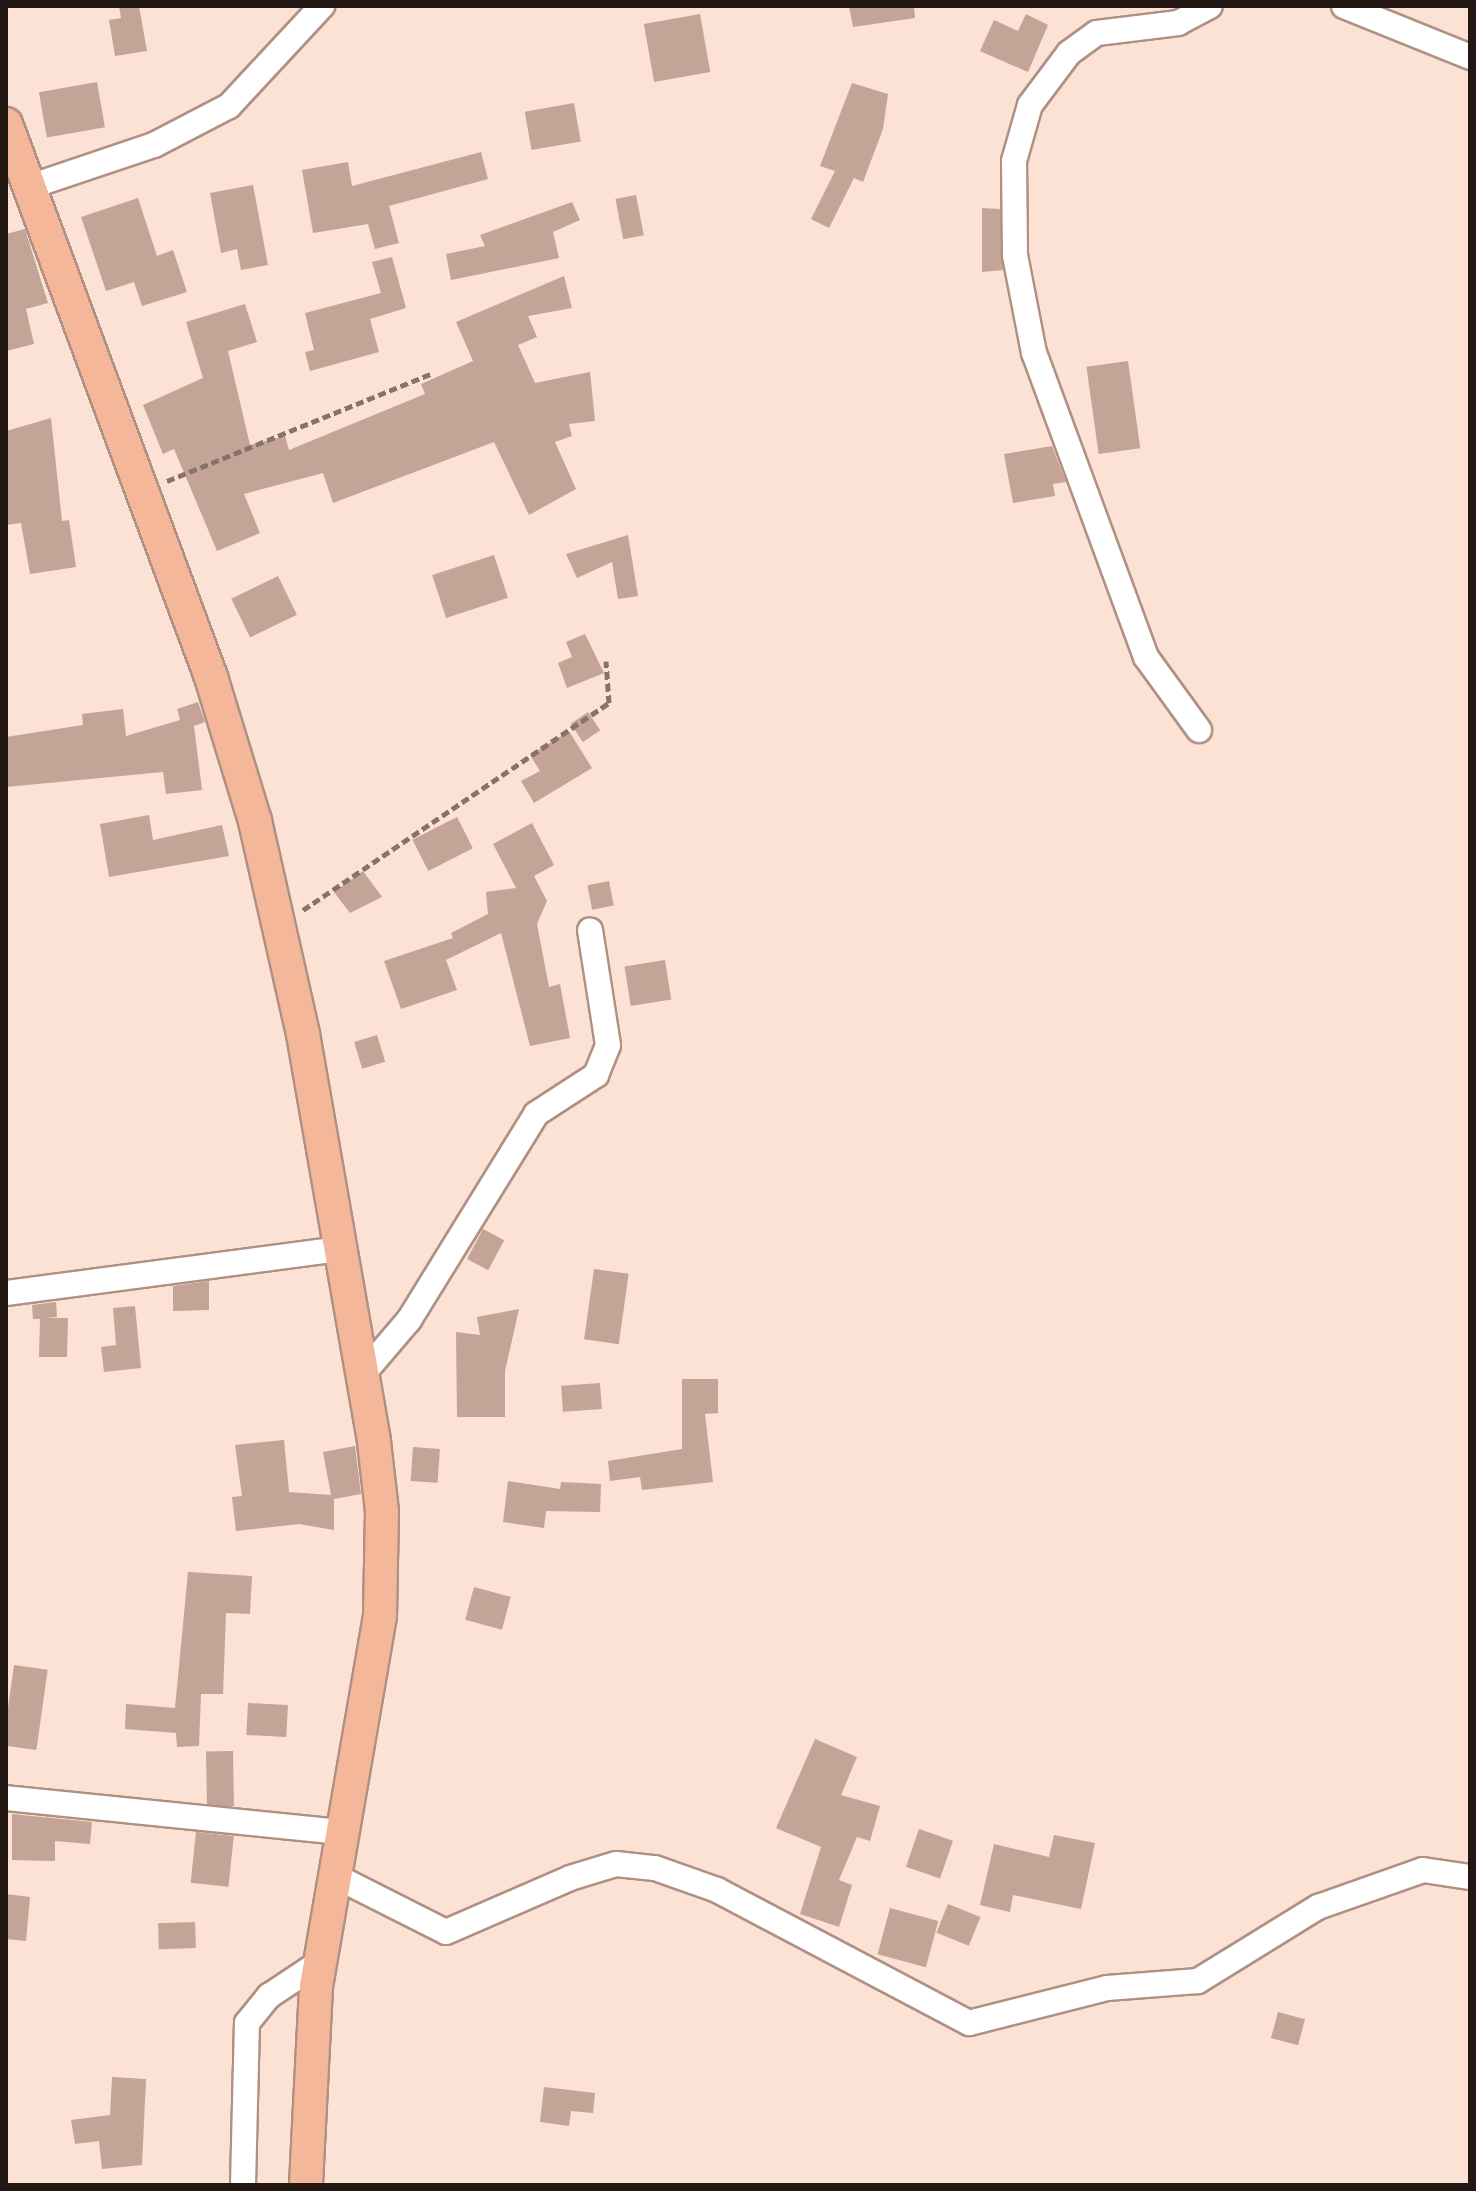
<!DOCTYPE html>
<html>
<head>
<meta charset="utf-8">
<style>
  body { margin:0 }
  #map { position:relative; width:1476px; height:2191px; overflow:hidden; background:#fce1d5; font-family:Lora,serif }
  div>[style] { position:absolute }
  [style*='--x'] { left:calc(var(--x)*1px); top:calc(var(--y)*1px); width:calc(var(--w)*1px); rotate:calc(var(--a)*1deg) }
  .building>* { inset:0; background:#c3a496; transform-origin:0 0 }
  .path>* { height:5px; margin-top:-2.5px; transform-origin:0; background:repeating-linear-gradient(90deg,#86746c 0 8px,transparent 0 12px) }
  .roads { filter:drop-shadow(2px 0 #af9083) drop-shadow(-2px 0 #af9083) drop-shadow(0 2px #af9083) drop-shadow(0 -2px #af9083) }
  .minor>* { height:24px; margin:-12px; padding:0 12px; transform-origin:12px; border-radius:12px; background:#fff }
  .major>* { height:32px; margin:-16px; padding:0 16px; transform-origin:16px; border-radius:16px; background:#f4b79a }
  span { translate:-50% -50%; white-space:nowrap; text-align:center; line-height:1.15; -webkit-text-stroke:7px #fce1d5; paint-order:stroke }
  .frame { position:absolute; inset:0; border:8px solid #221712; pointer-events:none }
</style>
</head>
<body>
<div id="map">
  <div class="building">
    <i style="clip-path:polygon(119px 6px,139px 6px,147px 51px,115px 56px,109px 20px,121px 18px)"></i>
    <i style="clip-path:polygon(849px 6px,914px 6px,915px 18px,853px 27px)"></i>
    <i style="left:700px;top:14px;width:59px;height:57px;rotate:80deg"></i>
    <i style="clip-path:polygon(1026px 14px,1048px 25px,1028px 72px,980px 51px,994px 20px,1018px 31px)"></i>
    <i style="left:97px;top:82px;width:46px;height:59px;rotate:80deg"></i>
    <i style="clip-path:polygon(852px 83px,888px 94px,883px 129px,863px 182px,854px 178px,829px 228px,811px 219px,835px 171px,820px 166px)"></i>
    <i style="left:574px;top:103px;width:39px;height:50px;rotate:80deg"></i>
    <i style="clip-path:polygon(481px 152px,488px 179px,389px 206px,399px 243px,375px 249px,368px 224px,313px 233px,302px 170px,348px 162px,352px 186px)"></i>
    <i style="clip-path:polygon(253px 185px,268px 265px,241px 270px,237px 249px,221px 253px,210px 193px)"></i>
    <i style="left:636px;top:195px;width:41px;height:21px;rotate:79deg"></i>
    <i style="clip-path:polygon(138px 198px,157px 256px,173px 250px,187px 292px,142px 306px,134px 282px,106px 291px,81px 217px)"></i>
    <i style="clip-path:polygon(572px 202px,580px 220px,553px 232px,559px 258px,451px 280px,446px 254px,485px 246px,480px 235px)"></i>
    <i style="clip-path:polygon(982px 208px,1000px 209px,1003px 270px,982px 272px)"></i>
    <i style="clip-path:polygon(25px 229px,48px 303px,26px 309px,34px 344px,6px 351px,6px 234px)"></i>
    <i style="clip-path:polygon(392px 257px,406px 308px,370px 319px,379px 352px,310px 371px,305px 352px,314px 350px,305px 313px,381px 293px,372px 262px)"></i>
    <i style="clip-path:polygon(564px 276px,572px 308px,528px 316px,537px 337px,518px 345px,535px 383px,590px 372px,595px 421px,569px 424px,572px 436px,555px 442px,576px 489px,529px 515px,494px 442px,333px 503px,323px 473px,244px 494px,260px 533px,217px 551px,174px 449px,163px 454px,143px 405px,203px 378px,186px 322px,245px 304px,257px 342px,228px 351px,250px 445px,285px 436px,289px 450px,425px 394px,421px 384px,473px 361px,456px 322px)"></i>
    <i style="left:1128px;top:361px;width:88px;height:42px;rotate:82deg"></i>
    <i style="clip-path:polygon(51px 418px,62px 521px,69px 520px,76px 567px,30px 574px,21px 523px,6px 525px,6px 431px)"></i>
    <i style="clip-path:polygon(1052px 446px,1066px 482px,1053px 484px,1055px 496px,1013px 503px,1004px 454px)"></i>
    <i style="clip-path:polygon(628px 535px,638px 596px,618px 599px,612px 562px,577px 578px,566px 554px)"></i>
    <i style="left:494px;top:555px;width:45px;height:65px;rotate:72deg"></i>
    <i style="left:278px;top:576px;width:43px;height:52px;rotate:64deg"></i>
    <i style="clip-path:polygon(585px 634px,604px 673px,567px 688px,558px 663px,572px 657px,566px 642px)"></i>
    <i style="clip-path:polygon(198px 702px,205px 722px,194px 726px,202px 790px,166px 794px,163px 772px,6px 787px,6px 737px,83px 725px,82px 714px,123px 709px,126px 736px,180px 720px,177px 709px)"></i>
    <i style="left:588px;top:712px;width:22px;height:21px;rotate:56deg"></i>
    <i style="clip-path:polygon(569px 731px,592px 768px,534px 803px,521px 781px,540px 771px,530px 755px)"></i>
    <i style="clip-path:polygon(149px 815px,153px 840px,222px 825px,229px 856px,109px 877px,100px 824px)"></i>
    <i style="left:457px;top:817px;width:35px;height:50px;rotate:63deg"></i>
    <i style="clip-path:polygon(532px 823px,554px 865px,534px 876px,547px 901px,537px 924px,549px 987px,560px 984px,570px 1038px,530px 1046px,501px 933px,446px 960px,457px 990px,401px 1009px,384px 961px,453px 938px,451px 933px,488px 914px,486px 892px,516px 888px,493px 844px)"></i>
    <i style="clip-path:polygon(363px 871px,382px 897px,350px 913px,334px 892px)"></i>
    <i style="left:609px;top:881px;width:25px;height:22px;rotate:79deg"></i>
    <i style="left:665px;top:960px;width:40px;height:41px;rotate:81deg"></i>
    <i style="left:377px;top:1035px;width:28px;height:24px;rotate:73deg"></i>
    <i style="left:483px;top:1229px;width:24px;height:34px;rotate:28deg"></i>
    <i style="left:594px;top:1269px;width:35px;height:71px;rotate:8deg"></i>
    <i style="clip-path:polygon(209px 1281px,209px 1310px,173px 1311px,173px 1286px)"></i>
    <i style="clip-path:polygon(56px 1302px,57px 1317px,44px 1318px,68px 1318px,67px 1357px,39px 1357px,40px 1319px,33px 1319px,32px 1305px)"></i>
    <i style="clip-path:polygon(135px 1306px,141px 1368px,104px 1372px,101px 1347px,116px 1345px,113px 1308px)"></i>
    <i style="clip-path:polygon(519px 1309px,505px 1371px,505px 1417px,457px 1417px,456px 1332px,480px 1335px,477px 1317px)"></i>
    <i style="clip-path:polygon(682px 1379px,718px 1379px,718px 1413px,705px 1414px,713px 1482px,642px 1490px,640px 1477px,610px 1481px,608px 1461px,682px 1449px)"></i>
    <i style="left:600px;top:1383px;width:26px;height:39px;rotate:86deg"></i>
    <i style="clip-path:polygon(284px 1440px,289px 1492px,331px 1495px,323px 1452px,355px 1446px,361px 1494px,334px 1499px,334px 1530px,299px 1524px,236px 1531px,232px 1497px,242px 1496px,235px 1445px)"></i>
    <i style="left:413px;top:1447px;width:27px;height:34px;rotate:4deg"></i>
    <i style="clip-path:polygon(508px 1481px,560px 1489px,561px 1482px,601px 1484px,600px 1512px,546px 1511px,544px 1528px,503px 1522px)"></i>
    <i style="clip-path:polygon(188px 1572px,252px 1576px,250px 1614px,226px 1613px,223px 1694px,201px 1694px,199px 1746px,177px 1747px,176px 1733px,125px 1729px,126px 1704px,175px 1708px)"></i>
    <i style="left:474px;top:1587px;width:38px;height:34px;rotate:15deg"></i>
    <i style="left:14px;top:1665px;width:34px;height:81px;rotate:8deg"></i>
    <i style="left:248px;top:1703px;width:40px;height:32px;rotate:3deg"></i>
    <i style="clip-path:polygon(815px 1739px,857px 1757px,841px 1795px,880px 1806px,870px 1841px,857px 1837px,839px 1880px,852px 1885px,839px 1927px,800px 1914px,821px 1847px,776px 1828px)"></i>
    <i style="left:233px;top:1751px;width:55px;height:27px;rotate:89deg"></i>
    <i style="clip-path:polygon(12px 1814px,92px 1822px,90px 1844px,55px 1841px,55px 1861px,12px 1860px)"></i>
    <i style="left:919px;top:1829px;width:36px;height:40px;rotate:19deg"></i>
    <i style="left:196px;top:1832px;width:38px;height:51px;rotate:6deg"></i>
    <i style="clip-path:polygon(1054px 1835px,1095px 1843px,1081px 1909px,1013px 1895px,1010px 1912px,980px 1905px,994px 1844px,1049px 1857px)"></i>
    <i style="clip-path:polygon(6px 1894px,30px 1897px,26px 1941px,6px 1939px)"></i>
    <i style="left:948px;top:1904px;width:35px;height:31px;rotate:22deg"></i>
    <i style="left:890px;top:1908px;width:50px;height:48px;rotate:15deg"></i>
    <i style="left:195px;top:1922px;width:26px;height:37px;rotate:88deg"></i>
    <i style="left:1278px;top:2012px;width:28px;height:27px;rotate:15deg"></i>
    <i style="clip-path:polygon(112px 2077px,146px 2079px,142px 2165px,102px 2169px,99px 2141px,75px 2144px,71px 2120px,110px 2115px)"></i>
    <i style="clip-path:polygon(544px 2087px,595px 2093px,593px 2113px,571px 2111px,569px 2126px,540px 2122px)"></i>
  </div>
  <div class="path">
    <i style="--x:167;--y:481;--w:285;--a:-22.1"></i>
    <i style="--x:303;--y:910;--w:369;--a:-34.1"></i>
    <i style="--x:609;--y:703;--w:42;--a:-94.1"></i>
  </div>
  <div class="roads">
    <div class="minor">
      <i style="--x:1344;--y:6;--w:136;--a:22"></i>
      <i style="--x:29;--y:187;--w:132;--a:-18.6"></i>
      <i style="--x:154;--y:145;--w:85;--a:-27.5"></i>
      <i style="--x:229;--y:106;--w:137;--a:-47.1"></i>
      <i style="--x:1199;--y:730;--w:90;--a:-126"></i>
      <i style="--x:1146;--y:657;--w:324;--a:-110.2"></i>
      <i style="--x:1034;--y:353;--w:100;--a:-101"></i>
      <i style="--x:1015;--y:255;--w:94;--a:-90.6"></i>
      <i style="--x:1014;--y:161;--w:58;--a:-74.1"></i>
      <i style="--x:1030;--y:105;--w:65;--a:-53.1"></i>
      <i style="--x:1069;--y:53;--w:34;--a:-36"></i>
      <i style="--x:1097;--y:33;--w:82;--a:-7"></i>
      <i style="--x:1178;--y:23;--w:36;--a:-28"></i>
      <i style="--x:6;--y:1293;--w:337;--a:-7.5"></i>
      <i style="--x:362;--y:1375;--w:72;--a:-49.5"></i>
      <i style="--x:409;--y:1320;--w:242;--a:-58.3"></i>
      <i style="--x:536;--y:1114;--w:72;--a:-33"></i>
      <i style="--x:596;--y:1075;--w:32;--a:-68"></i>
      <i style="--x:608;--y:1045;--w:116;--a:-98.9"></i>
      <i style="--x:6;--y:1798;--w:339;--a:5.8"></i>
      <i style="--x:335;--y:1876;--w:124;--a:26.8"></i>
      <i style="--x:446;--y:1932;--w:135;--a:-23.5"></i>
      <i style="--x:570;--y:1878;--w:48;--a:-16.9"></i>
      <i style="--x:616;--y:1864;--w:39;--a:6"></i>
      <i style="--x:655;--y:1868;--w:66;--a:19.5"></i>
      <i style="--x:717;--y:1890;--w:285;--a:27.8"></i>
      <i style="--x:969;--y:2023;--w:142;--a:-14.2"></i>
      <i style="--x:1107;--y:1988;--w:91;--a:-4.4"></i>
      <i style="--x:1198;--y:1981;--w:141;--a:-31.7"></i>
      <i style="--x:1318;--y:1907;--w:111;--a:-19.4"></i>
      <i style="--x:1423;--y:1870;--w:48;--a:8.5"></i>
      <i style="--x:243;--y:2185;--w:162;--a:-88.6"></i>
      <i style="--x:247;--y:2023;--w:35;--a:-51"></i>
      <i style="--x:269;--y:1996;--w:61;--a:-33.7"></i>
    </div>
    <div class="major">
      <i style="--x:6;--y:124;--w:590;--a:69.66"></i>
      <i style="--x:211;--y:677;--w:151;--a:73"></i>
      <i style="--x:255;--y:821;--w:218;--a:77.3"></i>
      <i style="--x:303;--y:1034;--w:414;--a:80.1"></i>
      <i style="--x:374;--y:1442;--w:69;--a:83.4"></i>
      <i style="--x:382;--y:1511;--w:105;--a:91.1"></i>
      <i style="--x:380;--y:1616;--w:376;--a:99.8"></i>
      <i style="--x:316;--y:1987;--w:198;--a:92.9"></i>
    </div>
  </div>
  <div class="frame"></div>
</div>
</body>
</html>
